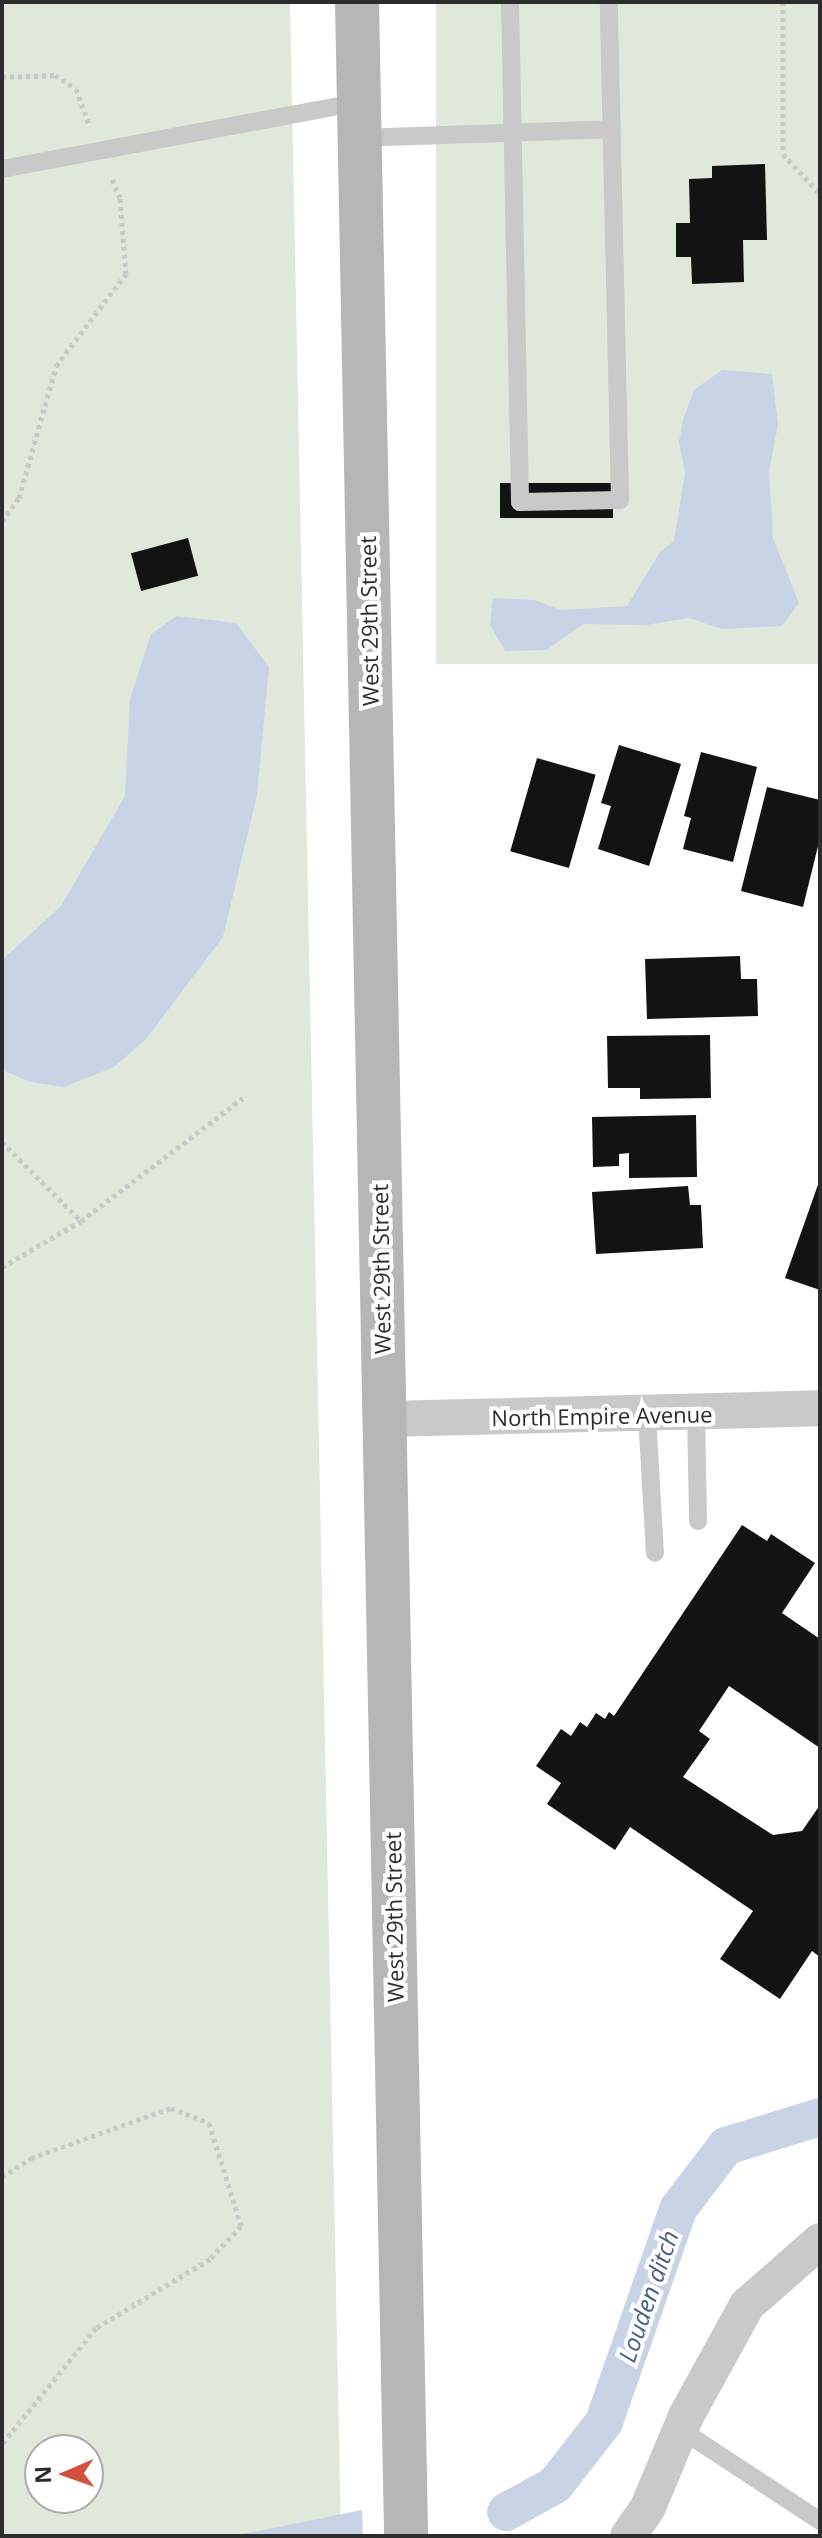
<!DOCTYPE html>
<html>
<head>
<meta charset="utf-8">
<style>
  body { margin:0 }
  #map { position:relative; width:822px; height:2538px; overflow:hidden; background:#fff; font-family:"Open Sans",sans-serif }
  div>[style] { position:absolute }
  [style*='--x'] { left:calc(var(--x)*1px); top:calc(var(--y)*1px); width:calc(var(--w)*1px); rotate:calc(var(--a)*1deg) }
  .green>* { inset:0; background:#dfe8da; transform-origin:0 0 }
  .water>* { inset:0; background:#c8d4e6 }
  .canal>* { height:38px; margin:-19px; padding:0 19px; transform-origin:19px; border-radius:19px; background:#c8d4e6 }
  .building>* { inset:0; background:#131313; transform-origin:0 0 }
  .path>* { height:5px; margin-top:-2.5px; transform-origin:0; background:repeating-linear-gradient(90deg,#c9c9c9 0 4px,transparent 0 8px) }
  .lane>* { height:18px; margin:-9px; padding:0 9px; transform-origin:9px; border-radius:9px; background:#c9c9c9 }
  .street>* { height:36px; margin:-18px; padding:0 18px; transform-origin:18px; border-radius:18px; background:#c9c9c9 }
  .secondary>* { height:44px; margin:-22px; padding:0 22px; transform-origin:22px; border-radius:22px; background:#b6b6b6 }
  span { translate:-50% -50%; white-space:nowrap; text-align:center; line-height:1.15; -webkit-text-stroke:8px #fff; paint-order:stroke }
  .street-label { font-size:22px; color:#2c2c2c }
  .water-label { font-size:24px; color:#435e85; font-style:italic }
  .frame { position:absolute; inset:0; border:4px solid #2c2c2c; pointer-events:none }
  .north { position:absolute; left:24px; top:2434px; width:80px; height:80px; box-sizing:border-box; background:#fff; border:2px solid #ababab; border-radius:50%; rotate:268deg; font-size:22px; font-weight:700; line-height:32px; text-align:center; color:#2c2c2c }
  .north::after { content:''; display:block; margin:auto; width:28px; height:36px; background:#d2513e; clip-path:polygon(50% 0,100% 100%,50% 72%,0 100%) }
</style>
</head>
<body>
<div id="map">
  <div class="green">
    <i style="clip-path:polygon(evenodd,2px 2px,290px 2px,341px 2536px,2px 2536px,2px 2px,40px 2450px,88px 2450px,88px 2498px,40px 2498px,40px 2450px)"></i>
    <i style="left:436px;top:2px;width:384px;height:662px"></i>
  </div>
  <div class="water">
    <i style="clip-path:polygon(722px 370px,772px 374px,778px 425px,769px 471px,773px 538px,799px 603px,782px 626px,722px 629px,689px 618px,646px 625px,583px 624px,547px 650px,505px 651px,490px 625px,493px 598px,535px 600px,560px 610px,627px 606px,660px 552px,674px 541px,685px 473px,679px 442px,683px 420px,694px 390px)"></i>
    <i style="clip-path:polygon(177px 616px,236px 623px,269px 667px,257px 795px,223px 937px,146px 1039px,114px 1067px,64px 1087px,31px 1082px,2px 1070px,2px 960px,61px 906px,125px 796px,130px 699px,151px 634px)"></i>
    <i style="clip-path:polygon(362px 2510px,363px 2536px,233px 2536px)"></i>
  </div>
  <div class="canal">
    <i style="--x:506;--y:2512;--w:56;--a:-28.9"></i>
    <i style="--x:555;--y:2485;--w:80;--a:-52.1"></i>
    <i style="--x:604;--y:2422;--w:225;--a:-70.8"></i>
    <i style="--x:678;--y:2209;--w:79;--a:-52.7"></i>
    <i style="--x:726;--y:2146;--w:98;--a:-17.1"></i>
  </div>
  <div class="building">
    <i style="clip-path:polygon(765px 164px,767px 240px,743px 240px,744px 282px,692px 284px,691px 257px,676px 257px,676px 223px,690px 223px,689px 179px,712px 178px,712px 166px)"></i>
    <i style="left:613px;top:483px;width:35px;height:113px;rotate:90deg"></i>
    <i style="left:188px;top:538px;width:39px;height:59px;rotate:75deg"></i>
    <i style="clip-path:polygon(619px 745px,681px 764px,649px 866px,598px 849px,611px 806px,601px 803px)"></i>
    <i style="clip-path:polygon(701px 752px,757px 767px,733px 862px,683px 849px,691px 818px,684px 816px)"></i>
    <i style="left:537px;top:758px;width:61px;height:97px;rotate:16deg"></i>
    <i style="clip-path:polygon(767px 787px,820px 800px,820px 838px,803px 907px,741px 891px)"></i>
    <i style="clip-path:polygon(740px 956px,741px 979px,757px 979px,758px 1016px,647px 1019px,645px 959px)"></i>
    <i style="clip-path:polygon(710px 1035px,711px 1098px,640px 1099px,640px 1088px,608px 1088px,607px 1036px)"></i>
    <i style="clip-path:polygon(696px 1115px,697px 1177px,629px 1178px,629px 1153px,619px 1154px,619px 1166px,593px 1167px,592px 1117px)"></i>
    <i style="clip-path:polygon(820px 1179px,820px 1290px,785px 1278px)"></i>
    <i style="clip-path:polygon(688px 1186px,690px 1205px,701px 1205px,703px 1248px,596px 1254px,592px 1192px)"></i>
    <i style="clip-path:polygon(742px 1525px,767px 1541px,771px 1534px,815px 1563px,782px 1613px,820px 1639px,820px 1748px,729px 1686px,699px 1731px,710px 1739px,683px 1777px,773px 1835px,802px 1831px,820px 1805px,820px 1957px,812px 1951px,780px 1999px,720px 1959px,753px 1911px,630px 1827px,615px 1850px,547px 1804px,561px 1783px,536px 1766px,561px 1729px,571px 1736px,580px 1722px,587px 1727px,596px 1713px,605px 1719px,609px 1712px,614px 1716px)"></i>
  </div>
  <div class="path">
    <i style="--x:783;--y:2;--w:152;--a:90"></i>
    <i style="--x:783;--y:154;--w:54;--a:47.2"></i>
    <i style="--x:2;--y:77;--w:53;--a:-2.2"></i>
    <i style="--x:55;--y:75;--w:25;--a:34"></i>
    <i style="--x:76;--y:89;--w:40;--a:69.8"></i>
    <i style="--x:2;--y:521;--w:29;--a:-54"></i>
    <i style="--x:19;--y:498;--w:137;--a:-74.3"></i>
    <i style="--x:56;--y:366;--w:116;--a:-52.7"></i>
    <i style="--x:126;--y:274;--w:76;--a:-94.5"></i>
    <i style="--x:120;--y:198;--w:23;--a:-113"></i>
    <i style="--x:2;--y:1142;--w:112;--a:45"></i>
    <i style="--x:2;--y:1267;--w:91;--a:-30.2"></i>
    <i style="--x:81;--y:1221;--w:203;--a:-37.2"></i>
    <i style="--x:2;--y:2177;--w:35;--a:-33"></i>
    <i style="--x:31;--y:2158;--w:149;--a:-19.7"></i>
    <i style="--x:171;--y:2108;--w:41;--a:21.5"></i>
    <i style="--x:209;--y:2123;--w:108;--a:72.7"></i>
    <i style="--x:241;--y:2226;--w:45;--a:133.2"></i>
    <i style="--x:210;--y:2259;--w:133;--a:148.8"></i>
    <i style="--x:96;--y:2328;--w:149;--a:129"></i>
  </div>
  <div class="lane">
    <i style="--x:510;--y:2;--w:500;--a:88.85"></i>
    <i style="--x:520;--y:502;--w:100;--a:-1.1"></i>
    <i style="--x:620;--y:500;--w:498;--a:-91.3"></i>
    <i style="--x:359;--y:138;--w:252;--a:-2"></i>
    <i style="--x:2;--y:169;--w:363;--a:-10.6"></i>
    <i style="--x:696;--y:1414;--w:107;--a:88.9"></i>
    <i style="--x:647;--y:1415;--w:138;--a:86.7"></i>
    <i style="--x:680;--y:2429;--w:168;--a:33.3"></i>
  </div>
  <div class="street">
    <i style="--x:384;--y:1419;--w:436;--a:-1.4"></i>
    <i style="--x:628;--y:2536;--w:35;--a:-55"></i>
    <i style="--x:648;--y:2507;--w:99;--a:-67.3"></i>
    <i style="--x:686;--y:2416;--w:127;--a:-61.2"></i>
    <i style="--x:747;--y:2305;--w:97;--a:-41.2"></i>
  </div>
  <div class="secondary">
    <i style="--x:357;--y:2;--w:2534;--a:88.89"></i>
  </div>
  <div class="street-label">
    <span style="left:369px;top:621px;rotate:-91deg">West 29th Street</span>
    <span style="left:381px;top:1269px;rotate:-91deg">West 29th Street</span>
    <span style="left:602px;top:1416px;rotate:-1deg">North Empire Avenue</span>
    <span style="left:394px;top:1917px;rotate:-91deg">West 29th Street</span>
  </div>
  <div class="water-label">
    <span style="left:648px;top:2296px;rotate:-71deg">Louden ditch</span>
  </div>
  <div class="frame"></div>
  <div class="north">N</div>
</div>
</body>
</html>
